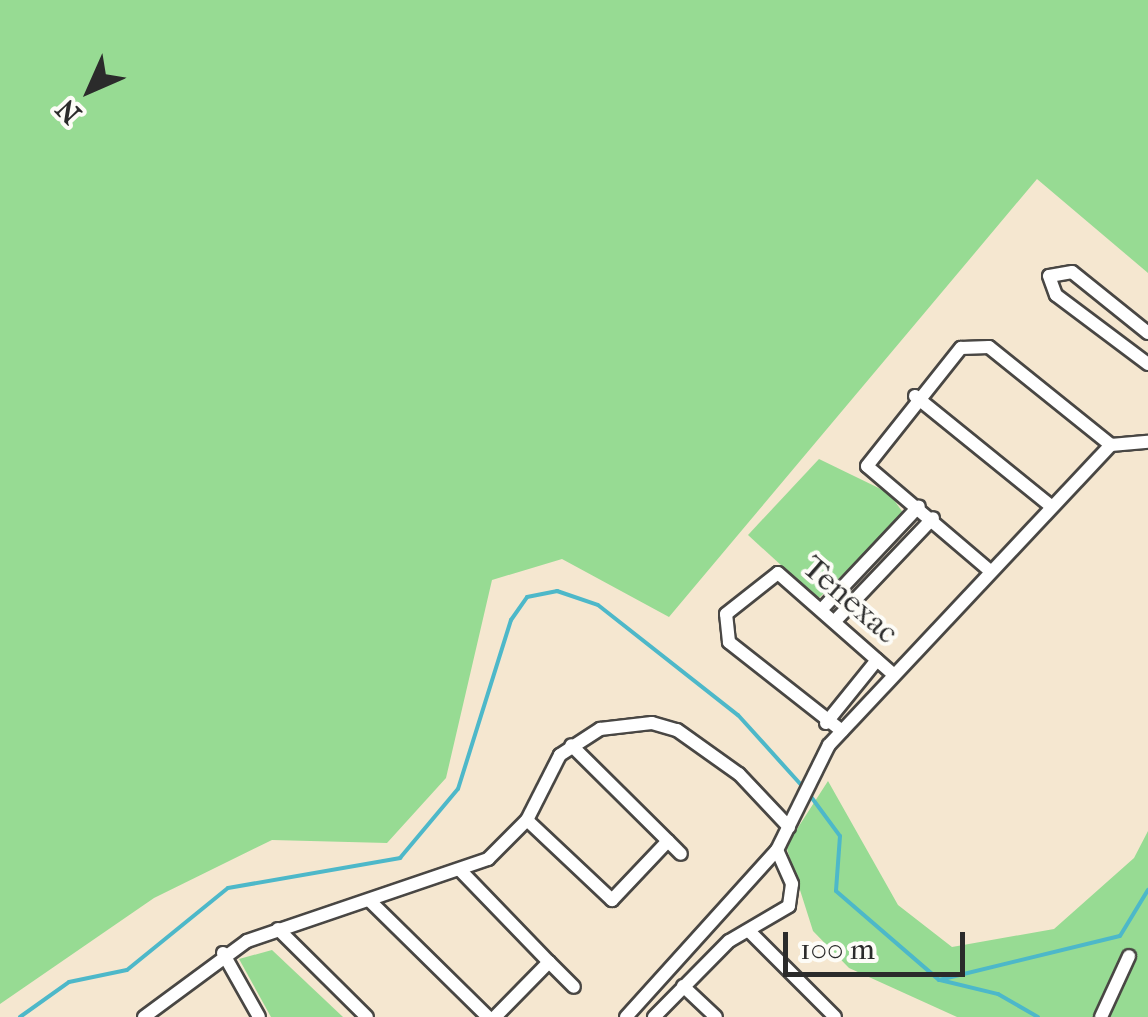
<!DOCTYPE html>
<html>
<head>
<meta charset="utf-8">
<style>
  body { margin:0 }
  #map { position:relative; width:1148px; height:1017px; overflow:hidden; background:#f5e7d0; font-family:"IM FELL French Canon",serif }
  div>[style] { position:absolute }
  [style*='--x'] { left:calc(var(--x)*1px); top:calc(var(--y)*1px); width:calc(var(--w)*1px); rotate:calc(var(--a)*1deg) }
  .green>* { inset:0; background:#97db93 }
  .stream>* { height:4px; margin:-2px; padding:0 2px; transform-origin:2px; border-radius:2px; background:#4db8c9 }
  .roads { filter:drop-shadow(2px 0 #494744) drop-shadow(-2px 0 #494744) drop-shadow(0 2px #494744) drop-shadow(0 -2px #494744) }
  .minor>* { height:12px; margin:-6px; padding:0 6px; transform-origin:6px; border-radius:6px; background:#fff }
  span { translate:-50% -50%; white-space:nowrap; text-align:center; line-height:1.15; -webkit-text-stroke:8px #fdfcf7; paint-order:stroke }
  .street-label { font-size:32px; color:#2b2b2b }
  .north { position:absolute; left:40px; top:40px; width:100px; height:100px; -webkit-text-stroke:8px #fdfcf7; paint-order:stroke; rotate:225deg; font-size:28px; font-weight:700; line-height:40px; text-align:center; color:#2b2b2b }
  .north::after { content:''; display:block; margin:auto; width:35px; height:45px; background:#2b2b2b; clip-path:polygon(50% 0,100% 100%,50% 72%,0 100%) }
  .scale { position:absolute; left:783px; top:932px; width:182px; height:45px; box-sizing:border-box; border:5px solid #2b2b2b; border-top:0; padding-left:12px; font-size:30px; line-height:35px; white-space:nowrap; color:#2b2b2b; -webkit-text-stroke:8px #fdfcf7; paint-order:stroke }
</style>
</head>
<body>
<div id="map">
  <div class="green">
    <i style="clip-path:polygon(0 0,1148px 0,1148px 273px,1037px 179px,669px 617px,562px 559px,492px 580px,446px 778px,387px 843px,272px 840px,154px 898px,0 1004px)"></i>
    <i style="clip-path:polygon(819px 459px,889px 493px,904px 514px,818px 599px,748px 535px)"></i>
    <i style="clip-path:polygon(828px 781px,898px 905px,952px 947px,1054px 929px,1134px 858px,1148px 831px,1148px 1017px,957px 1017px,849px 968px,813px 931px,786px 846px)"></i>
    <i style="clip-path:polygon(272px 950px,343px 1017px,271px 1017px,239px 959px)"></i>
  </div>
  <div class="stream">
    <i style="--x:809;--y:794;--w:52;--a:53.6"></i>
    <i style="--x:840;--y:836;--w:55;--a:94.2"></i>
    <i style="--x:836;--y:891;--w:136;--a:40.8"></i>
    <i style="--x:939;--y:980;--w:186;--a:-13.7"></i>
    <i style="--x:1120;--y:936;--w:54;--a:-58.7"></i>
    <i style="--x:940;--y:980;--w:60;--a:13.6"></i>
    <i style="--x:998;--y:994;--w:46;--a:29.9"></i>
    <i style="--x:20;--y:1017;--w:60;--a:-35.5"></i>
    <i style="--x:69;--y:982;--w:59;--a:-11.7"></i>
    <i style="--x:127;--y:970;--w:130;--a:-39.1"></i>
    <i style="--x:228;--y:888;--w:175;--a:-9.9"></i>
    <i style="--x:400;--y:858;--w:90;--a:-50"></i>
    <i style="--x:458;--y:789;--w:177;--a:-72.6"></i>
    <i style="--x:511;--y:620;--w:28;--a:-55"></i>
    <i style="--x:527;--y:597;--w:31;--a:-11"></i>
    <i style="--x:557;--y:591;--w:43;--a:18.9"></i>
    <i style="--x:598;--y:605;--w:178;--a:38.2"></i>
    <i style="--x:738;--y:715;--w:97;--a:47.9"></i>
  </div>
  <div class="roads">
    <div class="minor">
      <i style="--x:1148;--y:333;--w:97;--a:-141.2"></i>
      <i style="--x:1072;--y:272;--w:23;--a:170"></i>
      <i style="--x:1049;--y:276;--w:20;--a:70"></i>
      <i style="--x:1056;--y:295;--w:115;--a:36.9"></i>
      <i style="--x:915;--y:396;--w:176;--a:39"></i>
      <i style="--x:1111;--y:445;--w:37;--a:-5"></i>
      <i style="--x:989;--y:570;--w:160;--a:-139.6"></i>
      <i style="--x:867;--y:466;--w:151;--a:-51.5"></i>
      <i style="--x:961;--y:348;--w:28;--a:-2"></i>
      <i style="--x:989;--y:347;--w:156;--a:38.8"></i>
      <i style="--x:822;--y:609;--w:141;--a:-46.7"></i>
      <i style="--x:835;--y:621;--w:142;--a:-46.4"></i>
      <i style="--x:826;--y:723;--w:81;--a:-51"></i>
      <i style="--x:842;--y:731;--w:144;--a:-141.8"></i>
      <i style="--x:729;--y:642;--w:28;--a:-96"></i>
      <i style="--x:726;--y:614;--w:66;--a:-38.3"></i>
      <i style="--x:778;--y:573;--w:153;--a:41.3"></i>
      <i style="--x:527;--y:820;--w:117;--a:43.3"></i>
      <i style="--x:612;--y:900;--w:81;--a:-46.5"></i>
      <i style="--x:668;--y:841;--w:136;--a:-135.3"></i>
      <i style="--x:668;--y:841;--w:18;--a:45"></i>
      <i style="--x:777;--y:850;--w:117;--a:-63.7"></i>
      <i style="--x:829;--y:745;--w:412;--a:-46.8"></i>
      <i style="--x:461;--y:871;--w:127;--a:46"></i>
      <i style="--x:549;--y:962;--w:77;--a:134.5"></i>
      <i style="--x:371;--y:902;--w:164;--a:44.5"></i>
      <i style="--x:278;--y:929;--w:125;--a:44.7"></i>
      <i style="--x:750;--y:932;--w:120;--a:45"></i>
      <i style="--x:223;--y:953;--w:73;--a:60.6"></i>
      <i style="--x:549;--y:962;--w:35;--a:45"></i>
      <i style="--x:683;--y:986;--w:45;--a:43.2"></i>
      <i style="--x:144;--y:1017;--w:128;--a:-36.4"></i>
      <i style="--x:247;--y:941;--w:255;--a:-18.8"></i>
      <i style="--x:488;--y:859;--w:55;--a:-45"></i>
      <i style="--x:527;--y:820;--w:73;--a:-63.1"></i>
      <i style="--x:560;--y:755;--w:48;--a:-33"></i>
      <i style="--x:600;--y:729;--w:52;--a:-6.6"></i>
      <i style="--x:652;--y:723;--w:26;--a:16"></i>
      <i style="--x:677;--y:730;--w:76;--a:35.4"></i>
      <i style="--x:739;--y:774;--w:73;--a:46.7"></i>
      <i style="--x:626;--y:1017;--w:225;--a:-47.9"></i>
      <i style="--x:777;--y:850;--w:37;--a:66"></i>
      <i style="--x:792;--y:884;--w:22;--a:98"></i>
      <i style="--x:789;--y:906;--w:69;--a:149.7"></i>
      <i style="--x:729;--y:941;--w:107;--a:134.6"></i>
      <i style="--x:1101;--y:1017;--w:67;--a:-65.3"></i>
    </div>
  </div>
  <div class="street-label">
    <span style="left:850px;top:600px;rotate:41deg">Tenexac</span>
  </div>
  <div class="north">N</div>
  <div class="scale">100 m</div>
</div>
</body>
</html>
